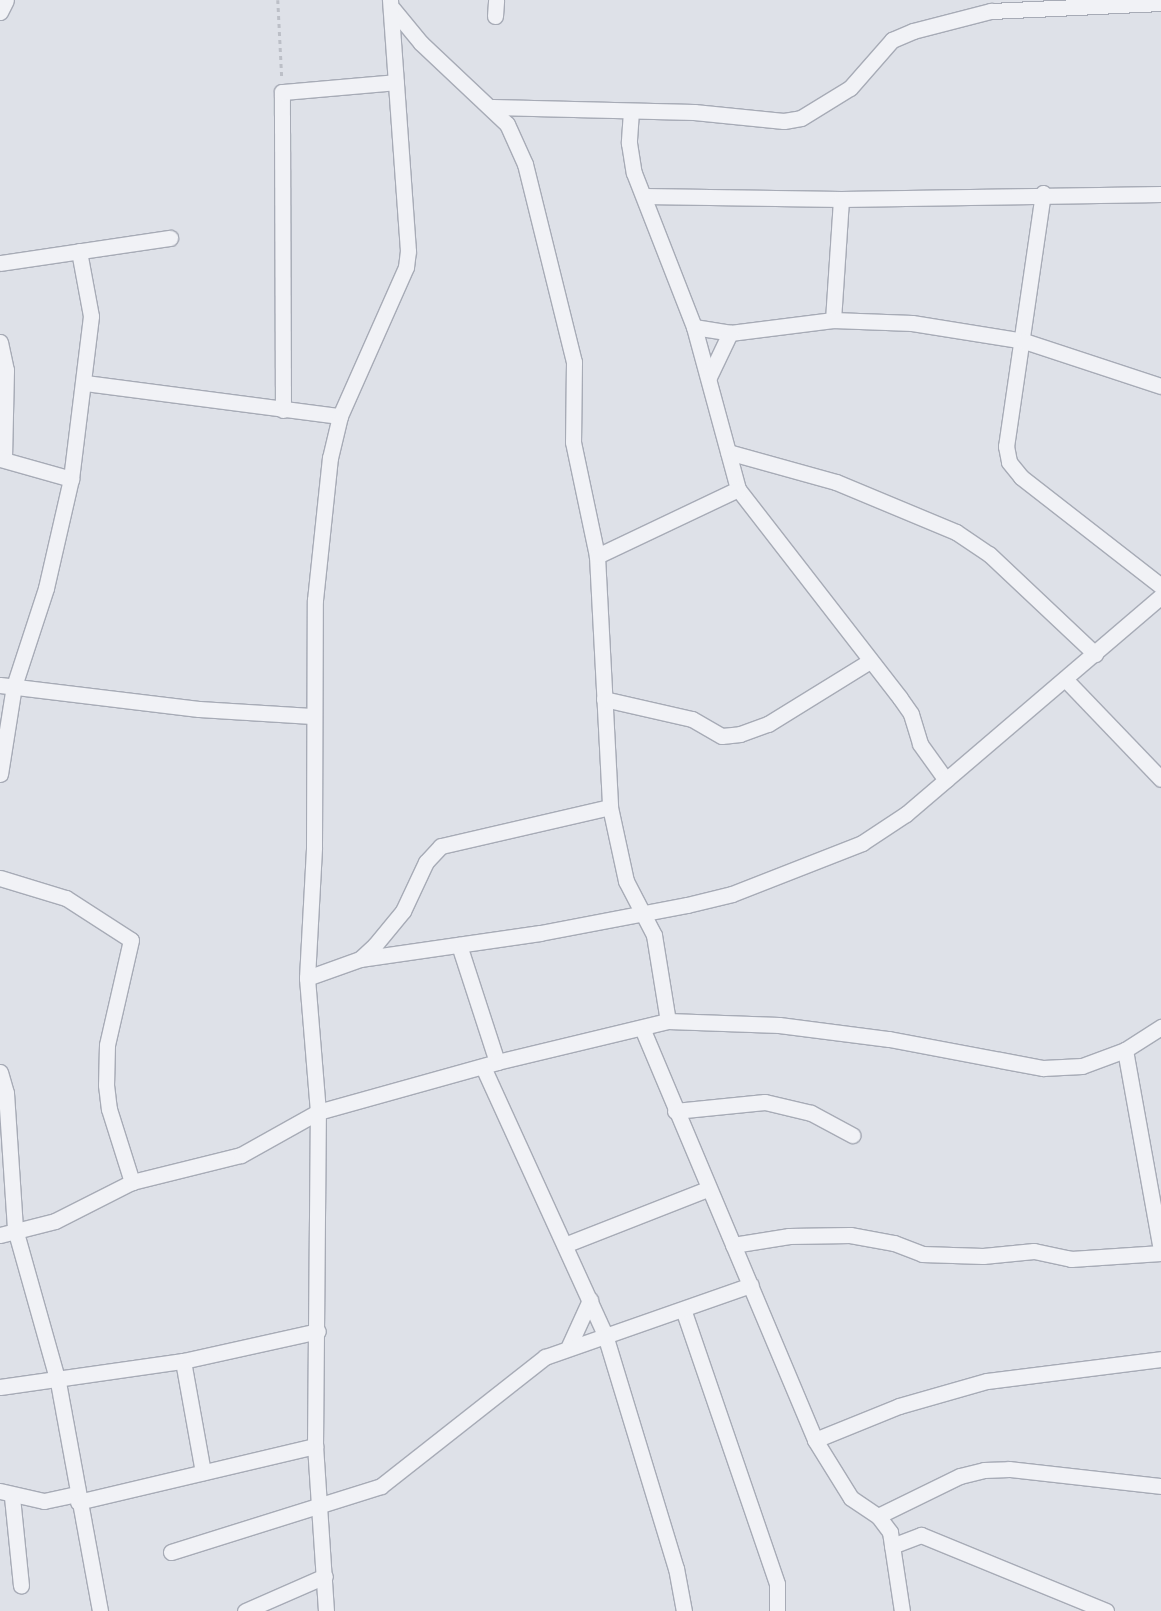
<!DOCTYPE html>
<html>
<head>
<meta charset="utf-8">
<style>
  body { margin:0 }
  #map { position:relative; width:1161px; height:1611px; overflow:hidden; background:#dee1e8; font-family:Mulish,sans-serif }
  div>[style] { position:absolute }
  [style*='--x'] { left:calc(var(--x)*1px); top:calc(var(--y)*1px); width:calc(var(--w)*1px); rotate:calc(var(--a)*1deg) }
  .path>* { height:2.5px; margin-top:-1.25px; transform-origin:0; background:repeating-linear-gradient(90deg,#bcbfc7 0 4px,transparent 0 8px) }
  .roads { filter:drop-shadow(1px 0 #a7abb6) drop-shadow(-1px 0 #a7abb6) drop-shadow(0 1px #a7abb6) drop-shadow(0 -1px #a7abb6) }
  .minor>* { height:15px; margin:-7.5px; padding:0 7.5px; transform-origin:7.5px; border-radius:7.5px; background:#f1f2f6 }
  span { translate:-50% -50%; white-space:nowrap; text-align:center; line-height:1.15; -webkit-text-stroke:4.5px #edf0f6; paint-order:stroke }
</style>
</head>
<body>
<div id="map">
  <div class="path">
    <i style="--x:278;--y:0;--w:78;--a:87.1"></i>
  </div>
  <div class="roads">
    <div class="minor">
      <i style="--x:393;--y:9;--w:44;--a:50.5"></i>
      <i style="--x:421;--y:43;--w:118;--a:43.3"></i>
      <i style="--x:507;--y:124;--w:44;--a:65.8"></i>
      <i style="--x:525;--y:164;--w:204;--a:76.1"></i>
      <i style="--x:574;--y:362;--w:80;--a:90.7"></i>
      <i style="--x:573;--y:442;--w:116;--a:78.1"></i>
      <i style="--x:597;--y:556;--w:251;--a:87"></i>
      <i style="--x:610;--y:807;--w:76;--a:77.8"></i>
      <i style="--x:626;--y:881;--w:61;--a:62.6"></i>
      <i style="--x:654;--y:935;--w:87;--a:80.8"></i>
      <i style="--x:0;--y:12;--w:13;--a:-63"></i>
      <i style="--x:495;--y:16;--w:16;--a:-86"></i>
      <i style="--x:493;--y:107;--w:201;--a:1.4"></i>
      <i style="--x:694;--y:112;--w:90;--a:5.7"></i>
      <i style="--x:784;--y:121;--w:17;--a:-10"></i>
      <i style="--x:801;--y:118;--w:57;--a:-31.5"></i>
      <i style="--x:850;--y:88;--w:64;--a:-48.8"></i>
      <i style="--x:892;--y:40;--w:23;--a:-23"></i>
      <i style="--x:913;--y:31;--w:81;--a:-14.4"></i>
      <i style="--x:991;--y:11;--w:170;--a:-2.7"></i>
      <i style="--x:631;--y:111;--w:32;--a:94"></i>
      <i style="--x:629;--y:143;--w:30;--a:81"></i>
      <i style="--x:634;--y:173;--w:165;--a:68.7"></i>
      <i style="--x:694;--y:327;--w:168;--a:74.8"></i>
      <i style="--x:738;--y:489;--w:264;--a:52.2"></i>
      <i style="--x:900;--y:698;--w:19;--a:55"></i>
      <i style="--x:911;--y:714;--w:31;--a:73"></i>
      <i style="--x:920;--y:744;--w:44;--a:54.2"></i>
      <i style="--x:1043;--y:193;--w:256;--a:98.3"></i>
      <i style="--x:1006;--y:446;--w:16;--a:79"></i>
      <i style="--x:1009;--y:462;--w:19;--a:51"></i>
      <i style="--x:1021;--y:477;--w:177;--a:37.9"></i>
      <i style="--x:644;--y:196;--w:197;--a:0.9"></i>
      <i style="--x:841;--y:199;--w:320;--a:-0.9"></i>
      <i style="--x:0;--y:263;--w:172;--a:-8.4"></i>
      <i style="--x:833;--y:320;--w:121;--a:-86.2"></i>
      <i style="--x:694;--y:327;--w:36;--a:9"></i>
      <i style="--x:730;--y:333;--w:104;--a:-7.2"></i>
      <i style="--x:833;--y:320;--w:79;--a:2.2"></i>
      <i style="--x:912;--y:323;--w:113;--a:9.1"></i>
      <i style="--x:1024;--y:341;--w:144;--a:18.2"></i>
      <i style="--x:0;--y:342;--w:29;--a:78"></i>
      <i style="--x:6;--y:370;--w:89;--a:91.3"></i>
      <i style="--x:709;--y:377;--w:49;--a:-64.5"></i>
      <i style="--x:85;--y:383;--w:257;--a:7.4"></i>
      <i style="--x:283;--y:410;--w:318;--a:-90.2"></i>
      <i style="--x:282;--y:92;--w:114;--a:-5"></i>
      <i style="--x:728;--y:452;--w:112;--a:15.5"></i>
      <i style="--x:836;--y:482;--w:130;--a:22.6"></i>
      <i style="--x:956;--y:532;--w:40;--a:34"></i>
      <i style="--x:989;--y:554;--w:146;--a:43.3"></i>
      <i style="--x:0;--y:459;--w:74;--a:15.7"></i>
      <i style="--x:597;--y:556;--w:156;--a:-25.4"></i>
      <i style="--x:1066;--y:680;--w:137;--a:46.2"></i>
      <i style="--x:0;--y:685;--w:200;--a:6.9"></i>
      <i style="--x:199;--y:709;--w:113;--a:3.5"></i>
      <i style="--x:604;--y:699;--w:90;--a:12.8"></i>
      <i style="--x:692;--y:719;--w:34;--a:30"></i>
      <i style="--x:722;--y:736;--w:18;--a:-6"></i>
      <i style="--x:740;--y:734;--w:30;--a:-20"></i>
      <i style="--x:768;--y:724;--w:120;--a:-31.7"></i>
      <i style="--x:0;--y:774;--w:89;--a:-81"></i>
      <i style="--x:14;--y:686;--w:103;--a:-71.9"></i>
      <i style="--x:46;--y:588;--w:112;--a:-77.1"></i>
      <i style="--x:71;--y:479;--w:164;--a:-83"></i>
      <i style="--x:91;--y:316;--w:66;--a:-100.5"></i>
      <i style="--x:0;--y:878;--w:69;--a:16.9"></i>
      <i style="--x:66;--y:898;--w:77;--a:32.9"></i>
      <i style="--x:131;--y:940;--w:108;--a:102.9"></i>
      <i style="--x:107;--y:1045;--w:40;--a:91.4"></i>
      <i style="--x:106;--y:1085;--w:24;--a:83"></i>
      <i style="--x:109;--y:1109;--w:77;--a:72.5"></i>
      <i style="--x:459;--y:945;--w:123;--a:72"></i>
      <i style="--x:360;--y:959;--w:182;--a:-8.2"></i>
      <i style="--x:540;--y:933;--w:150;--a:-10.8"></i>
      <i style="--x:687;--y:905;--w:46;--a:-13.7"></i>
      <i style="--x:732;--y:894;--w:140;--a:-21.4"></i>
      <i style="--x:862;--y:843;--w:53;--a:-33.4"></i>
      <i style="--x:906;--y:814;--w:335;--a:-40.5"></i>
      <i style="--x:307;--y:978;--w:56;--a:-19.7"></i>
      <i style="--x:360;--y:959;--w:21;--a:-43"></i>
      <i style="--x:375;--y:945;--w:44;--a:-50.5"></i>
      <i style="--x:403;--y:911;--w:54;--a:-64.9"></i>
      <i style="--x:426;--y:862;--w:22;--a:-47"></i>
      <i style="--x:441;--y:846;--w:173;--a:-13"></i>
      <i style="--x:642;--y:1028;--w:447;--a:67.2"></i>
      <i style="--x:815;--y:1440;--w:68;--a:58.2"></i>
      <i style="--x:851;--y:1498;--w:32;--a:34"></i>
      <i style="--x:878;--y:1516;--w:20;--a:53"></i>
      <i style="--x:890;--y:1532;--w:80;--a:81.4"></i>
      <i style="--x:1125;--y:1050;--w:204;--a:79.8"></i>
      <i style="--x:483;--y:1067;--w:294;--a:65.5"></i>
      <i style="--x:605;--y:1335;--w:244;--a:73.1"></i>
      <i style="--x:676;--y:1568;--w:44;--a:79.5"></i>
      <i style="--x:0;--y:1072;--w:22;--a:74"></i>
      <i style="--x:6;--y:1093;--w:136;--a:86.2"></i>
      <i style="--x:15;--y:1229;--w:159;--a:74.3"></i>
      <i style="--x:58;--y:1382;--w:233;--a:79.6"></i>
      <i style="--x:675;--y:1111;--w:90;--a:-5.7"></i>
      <i style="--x:765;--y:1102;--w:47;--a:13.4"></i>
      <i style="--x:811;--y:1113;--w:47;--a:28.2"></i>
      <i style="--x:0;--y:1235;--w:57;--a:-14.3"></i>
      <i style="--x:55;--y:1221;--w:86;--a:-26.9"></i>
      <i style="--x:132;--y:1182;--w:112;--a:-13.9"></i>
      <i style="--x:241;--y:1155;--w:88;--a:-29.2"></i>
      <i style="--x:318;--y:1112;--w:186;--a:-15.6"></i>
      <i style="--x:497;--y:1062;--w:176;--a:-13.5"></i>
      <i style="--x:668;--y:1021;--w:111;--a:2.1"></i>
      <i style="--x:779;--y:1025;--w:111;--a:7.3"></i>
      <i style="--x:889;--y:1039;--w:157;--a:10.7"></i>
      <i style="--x:1043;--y:1068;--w:39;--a:-3"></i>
      <i style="--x:1082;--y:1066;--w:46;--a:-20.4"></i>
      <i style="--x:1125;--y:1050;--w:43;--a:-32.6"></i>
      <i style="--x:567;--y:1244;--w:150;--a:-21.4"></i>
      <i style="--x:733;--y:1245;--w:57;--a:-9.1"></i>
      <i style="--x:789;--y:1236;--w:61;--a:-0.9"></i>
      <i style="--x:850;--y:1235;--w:45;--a:10.3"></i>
      <i style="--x:894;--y:1243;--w:30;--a:21"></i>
      <i style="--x:922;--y:1254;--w:61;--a:1.9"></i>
      <i style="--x:983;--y:1256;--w:51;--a:-5.6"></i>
      <i style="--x:1034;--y:1251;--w:38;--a:12"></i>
      <i style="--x:1071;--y:1259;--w:90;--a:-3.8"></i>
      <i style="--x:684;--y:1312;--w:287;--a:71.1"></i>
      <i style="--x:777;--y:1584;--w:27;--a:90"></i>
      <i style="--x:569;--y:1346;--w:51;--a:-65.5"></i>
      <i style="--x:183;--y:1361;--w:113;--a:79.8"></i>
      <i style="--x:0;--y:1387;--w:185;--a:-8.1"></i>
      <i style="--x:183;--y:1361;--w:138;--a:-12.5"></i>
      <i style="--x:815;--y:1440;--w:91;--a:-22"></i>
      <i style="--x:899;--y:1406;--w:91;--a:-15.9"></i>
      <i style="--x:987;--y:1381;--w:175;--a:-7.2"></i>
      <i style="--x:0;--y:1491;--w:45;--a:12.8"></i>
      <i style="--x:44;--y:1501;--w:34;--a:-12"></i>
      <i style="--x:12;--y:1497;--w:89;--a:84.2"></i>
      <i style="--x:78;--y:1502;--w:244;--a:-13.3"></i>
      <i style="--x:878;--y:1516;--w:91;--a:-26"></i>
      <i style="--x:960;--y:1476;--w:25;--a:-14"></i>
      <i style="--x:984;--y:1470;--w:25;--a:-2"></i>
      <i style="--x:1009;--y:1469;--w:153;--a:6.4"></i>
      <i style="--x:892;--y:1546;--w:31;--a:-21"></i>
      <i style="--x:921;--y:1535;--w:200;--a:22.3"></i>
      <i style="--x:171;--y:1552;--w:220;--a:-17.4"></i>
      <i style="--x:381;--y:1486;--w:209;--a:-38.2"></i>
      <i style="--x:545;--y:1357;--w:218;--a:-19.3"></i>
      <i style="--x:245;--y:1611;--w:87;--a:-23.6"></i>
      <i style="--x:326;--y:1611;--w:165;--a:-93.8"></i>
      <i style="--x:315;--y:1446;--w:334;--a:-89.5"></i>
      <i style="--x:318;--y:1112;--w:134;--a:-94.7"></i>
      <i style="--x:307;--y:978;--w:131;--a:-86.9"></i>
      <i style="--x:314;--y:847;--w:247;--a:-89.8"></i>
      <i style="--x:315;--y:600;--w:143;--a:-84"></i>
      <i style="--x:330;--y:458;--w:43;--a:-76.6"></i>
      <i style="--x:340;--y:416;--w:163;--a:-66.1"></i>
      <i style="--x:406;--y:267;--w:16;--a:-83"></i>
      <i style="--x:408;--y:251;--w:252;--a:-94.1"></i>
    </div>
  </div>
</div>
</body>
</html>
